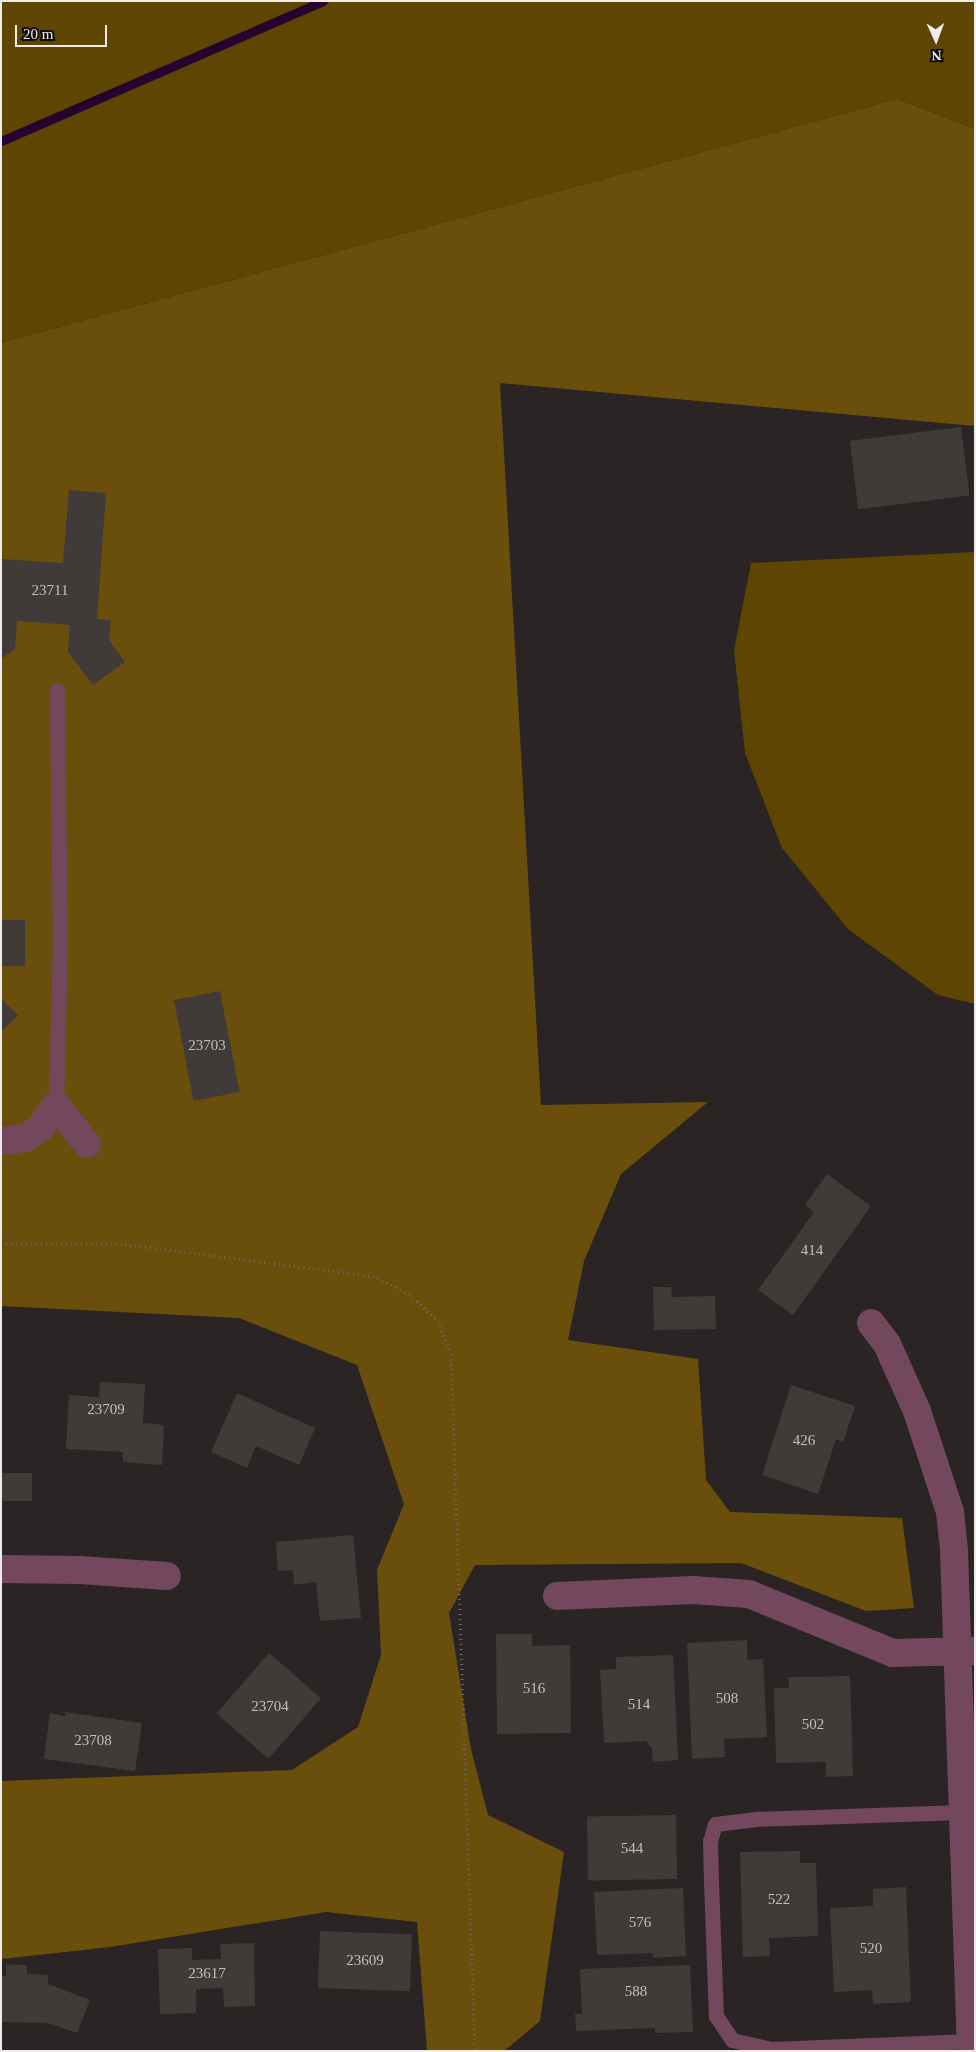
<!DOCTYPE html>
<html>
<head>
<meta charset="utf-8">
<style>
  body { margin:0 }
  #map { position:relative; width:976px; height:2052px; overflow:hidden; background:#2a2424; font-family:Georgia,serif }
  div>[style] { position:absolute }
  [style*='--x'] { left:calc(var(--x)*1px); top:calc(var(--y)*1px); width:calc(var(--w)*1px); rotate:calc(var(--a)*1deg) }
  .green>* { inset:0; background:#5e4501 }
  .forest>* { inset:0; background:#6a4f0c }
  .stream>* { height:9px; margin:-4.5px; padding:0 4.5px; transform-origin:4.5px; border-radius:4.5px; background:#25042f }
  .building>* { inset:0; background:#403b38; transform-origin:0 0 }
  .path>* { height:3px; margin-top:-1.5px; transform-origin:0; background:repeating-linear-gradient(90deg,#6d6767 0 1px,transparent 0 5px) }
  .service>* { height:15px; margin:-7.5px; padding:0 7.5px; transform-origin:7.5px; border-radius:7.5px; background:#73485d }
  .minor>* { height:28px; margin:-14px; padding:0 14px; transform-origin:14px; border-radius:14px; background:#73485d }
  span { translate:-50% -50%; white-space:nowrap; text-align:center; line-height:1.15; -webkit-text-stroke:4px #110e0e; paint-order:stroke }
  .number-label { font-size:15px; color:#c3bfbe }
  .number-label span { -webkit-text-stroke-width:0 }
  .frame { position:absolute; inset:0; border:2px solid #efebeb; pointer-events:none }
  .north { position:absolute; left:911px; top:15px; width:50px; height:50px; -webkit-text-stroke:4px #110e0e; paint-order:stroke; rotate:178deg; font-size:14px; font-weight:700; line-height:20px; text-align:center; color:#efebeb }
  .north::after { content:''; display:block; margin:auto; width:18px; height:22px; background:#efebeb; clip-path:polygon(50% 0,100% 100%,50% 72%,0 100%) }
  .scale { position:absolute; left:15px; top:25px; width:92px; height:22px; box-sizing:border-box; border:2px solid #efebeb; border-top:0; padding-left:6px; font-size:15px; line-height:18px; white-space:nowrap; color:#efebeb; -webkit-text-stroke:4px #110e0e; paint-order:stroke }
</style>
</head>
<body>
<div id="map">
  <div class="green">
    <i style="clip-path:polygon(1px 1px,975px 1px,975px 129px,897px 99px,1px 343px)"></i>
    <i style="clip-path:polygon(975px 552px,975px 1004px,938px 995px,848px 929px,782px 848px,745px 753px,734px 650px,751px 563px)"></i>
  </div>
  <div class="forest">
    <i style="clip-path:polygon(897px 99px,975px 129px,975px 426px,500px 383px,541px 1105px,708px 1102px,621px 1174px,584px 1261px,568px 1340px,698px 1359px,706px 1480px,730px 1512px,902px 1518px,914px 1608px,866px 1611px,741px 1563px,475px 1565px,449px 1613px,471px 1749px,488px 1815px,564px 1852px,540px 2021px,504px 2051px,427px 2051px,417px 1922px,326px 1912px,110px 1947px,1px 1959px,1px 1781px,292px 1770px,358px 1727px,381px 1655px,377px 1570px,404px 1504px,357px 1365px,239px 1318px,1px 1306px,1px 343px)"></i>
  </div>
  <div class="stream">
    <i style="--x:1;--y:141;--w:351;--a:-23.5"></i>
  </div>
  <div class="building">
    <i style="left:961px;top:427px;width:69px;height:112px;rotate:83deg"></i>
    <i style="clip-path:polygon(69px 490px,106px 493px,97px 619px,111px 620px,109px 640px,125px 662px,93px 685px,68px 652px,70px 625px,17px 621px,15px 649px,1px 659px,1px 559px,63px 563px)"></i>
    <i style="left:1px;top:920px;width:24px;height:46px"></i>
    <i style="left:220px;top:991px;width:103px;height:47px;rotate:79deg"></i>
    <i style="clip-path:polygon(1px 999px,18px 1015px,1px 1032px)"></i>
    <i style="clip-path:polygon(827px 1174px,871px 1206px,793px 1315px,758px 1290px,814px 1212px,805px 1205px)"></i>
    <i style="clip-path:polygon(653px 1287px,671px 1287px,672px 1297px,715px 1296px,716px 1329px,654px 1330px)"></i>
    <i style="clip-path:polygon(100px 1382px,145px 1384px,143px 1423px,164px 1425px,162px 1465px,123px 1462px,123px 1452px,66px 1449px,69px 1395px,99px 1397px)"></i>
    <i style="clip-path:polygon(791px 1385px,855px 1406px,843px 1442px,836px 1439px,818px 1494px,762px 1475px)"></i>
    <i style="clip-path:polygon(237px 1393px,315px 1428px,299px 1465px,256px 1446px,247px 1468px,211px 1452px)"></i>
    <i style="left:1px;top:1473px;width:31px;height:28px"></i>
    <i style="clip-path:polygon(353px 1535px,361px 1618px,320px 1621px,316px 1582px,294px 1585px,293px 1570px,278px 1571px,276px 1542px)"></i>
    <i style="clip-path:polygon(496px 1634px,532px 1634px,532px 1646px,570px 1645px,571px 1733px,497px 1734px)"></i>
    <i style="clip-path:polygon(747px 1640px,747px 1660px,763px 1659px,767px 1737px,724px 1739px,725px 1757px,692px 1759px,687px 1643px)"></i>
    <i style="left:269px;top:1653px;width:69px;height:80px;rotate:41deg"></i>
    <i style="clip-path:polygon(673px 1655px,678px 1760px,653px 1762px,652px 1748px,646px 1741px,604px 1743px,600px 1670px,616px 1669px,616px 1657px)"></i>
    <i style="clip-path:polygon(850px 1676px,853px 1776px,826px 1777px,826px 1762px,776px 1763px,774px 1688px,789px 1688px,788px 1677px)"></i>
    <i style="clip-path:polygon(65px 1712px,142px 1723px,135px 1771px,44px 1759px,50px 1713px,65px 1716px)"></i>
    <i style="left:676px;top:1815px;width:64px;height:89px;rotate:89deg"></i>
    <i style="clip-path:polygon(800px 1851px,800px 1863px,816px 1863px,818px 1936px,769px 1938px,770px 1956px,743px 1957px,740px 1852px)"></i>
    <i style="clip-path:polygon(906px 1887px,911px 2002px,873px 2004px,872px 1990px,834px 1992px,830px 1908px,873px 1906px,873px 1889px)"></i>
    <i style="clip-path:polygon(683px 1888px,686px 1956px,653px 1958px,653px 1953px,597px 1955px,594px 1892px)"></i>
    <i style="left:320px;top:1931px;width:92px;height:57px;rotate:2deg"></i>
    <i style="clip-path:polygon(254px 1943px,255px 2006px,224px 2007px,223px 1988px,196px 1989px,196px 2013px,160px 2014px,158px 1949px,192px 1948px,192px 1960px,221px 1959px,220px 1944px)"></i>
    <i style="clip-path:polygon(6px 1964px,27px 1965px,27px 1974px,48px 1975px,48px 1984px,90px 2000px,77px 2033px,48px 2023px,1px 2022px,1px 1975px,6px 1976px)"></i>
    <i style="clip-path:polygon(690px 1965px,693px 2032px,655px 2033px,655px 2028px,576px 2031px,575px 2014px,582px 2014px,580px 1969px)"></i>
  </div>
  <div class="path">
    <i style="--x:1;--y:1243;--w:124;--a:0.5"></i>
    <i style="--x:125;--y:1244;--w:250;--a:7.4"></i>
    <i style="--x:373;--y:1276;--w:40;--a:26.6"></i>
    <i style="--x:409;--y:1294;--w:40;--a:43"></i>
    <i style="--x:438;--y:1321;--w:35;--a:68"></i>
    <i style="--x:451;--y:1354;--w:697;--a:88.03"></i>
  </div>
  <div class="service">
    <i style="--x:56;--y:1105;--w:160;--a:-88.6"></i>
    <i style="--x:60;--y:945;--w:254;--a:-90.7"></i>
    <i style="--x:962;--y:1812;--w:206;--a:178.1"></i>
    <i style="--x:756;--y:1819;--w:41;--a:173"></i>
    <i style="--x:715;--y:1824;--w:18;--a:106"></i>
    <i style="--x:710;--y:1841;--w:40;--a:88.6"></i>
    <i style="--x:711;--y:1881;--w:135;--a:87.9"></i>
    <i style="--x:716;--y:2016;--w:29;--a:56"></i>
    <i style="--x:732;--y:2040;--w:40;--a:13"></i>
    <i style="--x:771;--y:2049;--w:200;--a:-2.3"></i>
  </div>
  <div class="minor">
    <i style="--x:1;--y:1141;--w:25;--a:-7"></i>
    <i style="--x:26;--y:1138;--w:19;--a:-36"></i>
    <i style="--x:41;--y:1127;--w:27;--a:-56"></i>
    <i style="--x:56;--y:1105;--w:50;--a:51.5"></i>
    <i style="--x:871;--y:1323;--w:26;--a:53"></i>
    <i style="--x:887;--y:1344;--w:73;--a:65.9"></i>
    <i style="--x:917;--y:1411;--w:106;--a:71.9"></i>
    <i style="--x:950;--y:1512;--w:39;--a:84"></i>
    <i style="--x:954;--y:1551;--w:500;--a:88.05"></i>
    <i style="--x:1;--y:1569;--w:78;--a:0.7"></i>
    <i style="--x:79;--y:1570;--w:88;--a:3.9"></i>
    <i style="--x:557;--y:1596;--w:136;--a:-2.5"></i>
    <i style="--x:693;--y:1590;--w:56;--a:4.1"></i>
    <i style="--x:749;--y:1594;--w:156;--a:22.3"></i>
    <i style="--x:893;--y:1653;--w:80;--a:-1.4"></i>
  </div>
  <div class="number-label">
    <span style="left:50px;top:591px">23711</span>
    <span style="left:207px;top:1046px">23703</span>
    <span style="left:812px;top:1251px">414</span>
    <span style="left:106px;top:1410px">23709</span>
    <span style="left:804px;top:1441px">426</span>
    <span style="left:534px;top:1689px">516</span>
    <span style="left:727px;top:1699px">508</span>
    <span style="left:639px;top:1705px">514</span>
    <span style="left:270px;top:1707px">23704</span>
    <span style="left:813px;top:1725px">502</span>
    <span style="left:93px;top:1741px">23708</span>
    <span style="left:632px;top:1849px">544</span>
    <span style="left:779px;top:1900px">522</span>
    <span style="left:640px;top:1923px">576</span>
    <span style="left:871px;top:1949px">520</span>
    <span style="left:365px;top:1961px">23609</span>
    <span style="left:207px;top:1974px">23617</span>
    <span style="left:636px;top:1992px">588</span>
  </div>
  <div class="frame"></div>
  <div class="north">N</div>
  <div class="scale">20 m</div>
</div>
</body>
</html>
